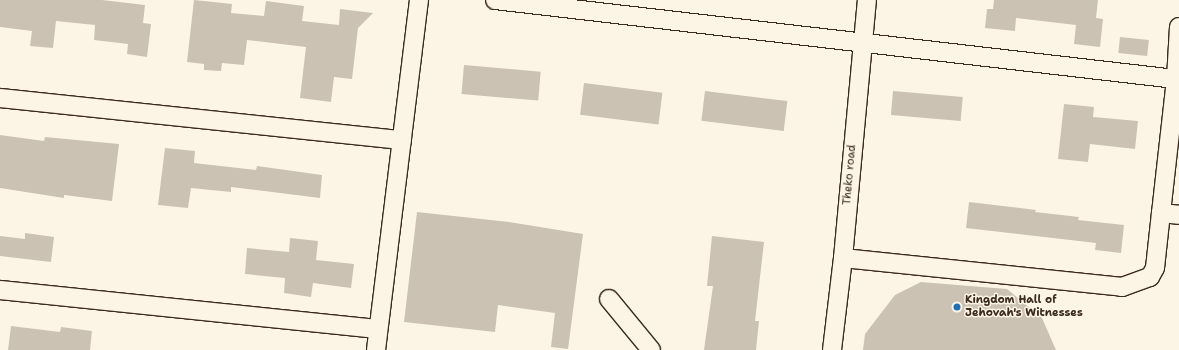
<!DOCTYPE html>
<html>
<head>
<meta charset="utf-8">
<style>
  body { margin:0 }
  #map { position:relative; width:1179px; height:350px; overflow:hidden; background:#fcf5e5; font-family:"Shantell Sans",sans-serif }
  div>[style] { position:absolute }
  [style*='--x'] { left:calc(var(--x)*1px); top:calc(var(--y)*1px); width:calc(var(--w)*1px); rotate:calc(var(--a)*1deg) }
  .building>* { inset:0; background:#ccc2b3; transform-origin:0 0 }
  .roads { filter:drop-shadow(1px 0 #3b2a1e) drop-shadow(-1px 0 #3b2a1e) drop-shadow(0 1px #3b2a1e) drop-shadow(0 -1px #3b2a1e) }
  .street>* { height:18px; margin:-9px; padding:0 9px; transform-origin:9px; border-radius:9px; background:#fcf5e5 }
  .dots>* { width:11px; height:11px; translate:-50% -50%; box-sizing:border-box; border:2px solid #fcf5e5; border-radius:50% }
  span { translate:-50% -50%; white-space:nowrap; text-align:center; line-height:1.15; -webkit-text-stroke:3px #fcf5e5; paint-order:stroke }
  .street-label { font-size:11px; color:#3b2a1e }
  .poi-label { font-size:11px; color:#3b2a1e; font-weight:700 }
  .left { translate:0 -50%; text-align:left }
</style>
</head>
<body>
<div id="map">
  <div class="building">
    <i style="clip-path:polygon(0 0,102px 0,145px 5px,143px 23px,151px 24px,147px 57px,127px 54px,128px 44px,94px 40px,95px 25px,56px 21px,53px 48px,30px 46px,32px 31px,0 27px)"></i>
    <i style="clip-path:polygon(194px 0,232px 4px,231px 13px,264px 16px,266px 1px,304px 6px,302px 21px,339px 25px,340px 9px,373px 13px,358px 28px,352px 79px,334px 77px,331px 102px,300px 98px,306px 47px,247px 40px,244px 65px,222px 63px,221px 71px,204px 70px,204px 64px,187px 62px)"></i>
    <i style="clip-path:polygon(994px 0,1098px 0,1096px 18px,1103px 19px,1100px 47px,1074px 44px,1076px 25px,1016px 18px,1015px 31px,985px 28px,987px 9px,993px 9px)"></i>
    <i style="left:1120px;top:37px;width:29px;height:16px;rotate:6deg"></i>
    <i style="left:464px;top:65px;width:77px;height:29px;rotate:5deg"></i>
    <i style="left:584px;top:83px;width:79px;height:32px;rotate:7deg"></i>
    <i style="left:705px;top:91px;width:83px;height:30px;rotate:7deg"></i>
    <i style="left:893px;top:91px;width:70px;height:24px;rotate:5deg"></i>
    <i style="clip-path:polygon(1064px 104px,1094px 107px,1093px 117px,1138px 121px,1135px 149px,1090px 144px,1088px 162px,1058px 159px)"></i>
    <i style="clip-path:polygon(0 135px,44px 141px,45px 137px,119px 144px,112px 201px,64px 195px,64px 198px,0 188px)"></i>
    <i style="clip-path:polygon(165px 148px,195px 151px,194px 163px,256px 170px,257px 166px,322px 175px,320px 198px,231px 187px,231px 192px,191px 188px,188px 208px,158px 205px)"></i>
    <i style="clip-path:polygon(969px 202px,1036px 210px,1035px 212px,1079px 217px,1078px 220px,1124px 225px,1121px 253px,1095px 250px,1096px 243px,966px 228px)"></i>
    <i style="clip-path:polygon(417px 212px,509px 222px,583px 234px,568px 349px,551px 347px,555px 313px,498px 305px,495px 332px,404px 322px)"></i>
    <i style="clip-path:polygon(25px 233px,54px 237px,51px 262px,0 256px,0 236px,25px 239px)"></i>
    <i style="clip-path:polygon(712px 236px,764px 242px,755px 321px,759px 321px,756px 350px,704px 350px,713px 286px,707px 286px)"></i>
    <i style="clip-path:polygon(290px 238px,318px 241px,316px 260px,354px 264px,351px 288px,313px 283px,311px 297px,284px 293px,285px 278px,245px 274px,247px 248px,289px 252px)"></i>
    <i style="clip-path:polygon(921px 282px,1007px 289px,1042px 318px,1056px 350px,863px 350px,865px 334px,895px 295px)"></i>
    <i style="clip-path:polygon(11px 326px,60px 332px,61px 327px,92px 331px,90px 350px,8px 350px)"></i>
  </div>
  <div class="roads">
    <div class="street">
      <i style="--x:495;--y:0;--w:686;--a:6.62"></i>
      <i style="--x:0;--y:98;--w:404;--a:6"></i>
      <i style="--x:1161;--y:213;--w:18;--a:6"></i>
      <i style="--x:843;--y:258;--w:281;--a:5.9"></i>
      <i style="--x:1122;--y:287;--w:30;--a:-20"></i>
      <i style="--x:1150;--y:277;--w:10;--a:-61"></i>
      <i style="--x:1155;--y:268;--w:55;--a:-83.8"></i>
      <i style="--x:1161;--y:213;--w:135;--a:-83.6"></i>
      <i style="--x:1176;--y:79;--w:52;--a:-86.7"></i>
      <i style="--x:0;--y:290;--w:380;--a:5.9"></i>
      <i style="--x:609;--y:299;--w:66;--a:50.5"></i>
      <i style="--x:376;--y:350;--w:353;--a:-83"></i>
      <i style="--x:832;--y:350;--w:93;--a:-83.2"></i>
      <i style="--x:843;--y:258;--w:259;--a:-84.7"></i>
    </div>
  </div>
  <div class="dots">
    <i style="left:957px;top:307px;background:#1f6fb2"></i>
  </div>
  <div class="street-label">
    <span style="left:850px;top:175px;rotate:-85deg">Theko road</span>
  </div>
  <div class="poi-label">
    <span class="left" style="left:965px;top:307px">Kingdom Hall of<br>Jehovah's Witnesses</span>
  </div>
</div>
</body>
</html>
